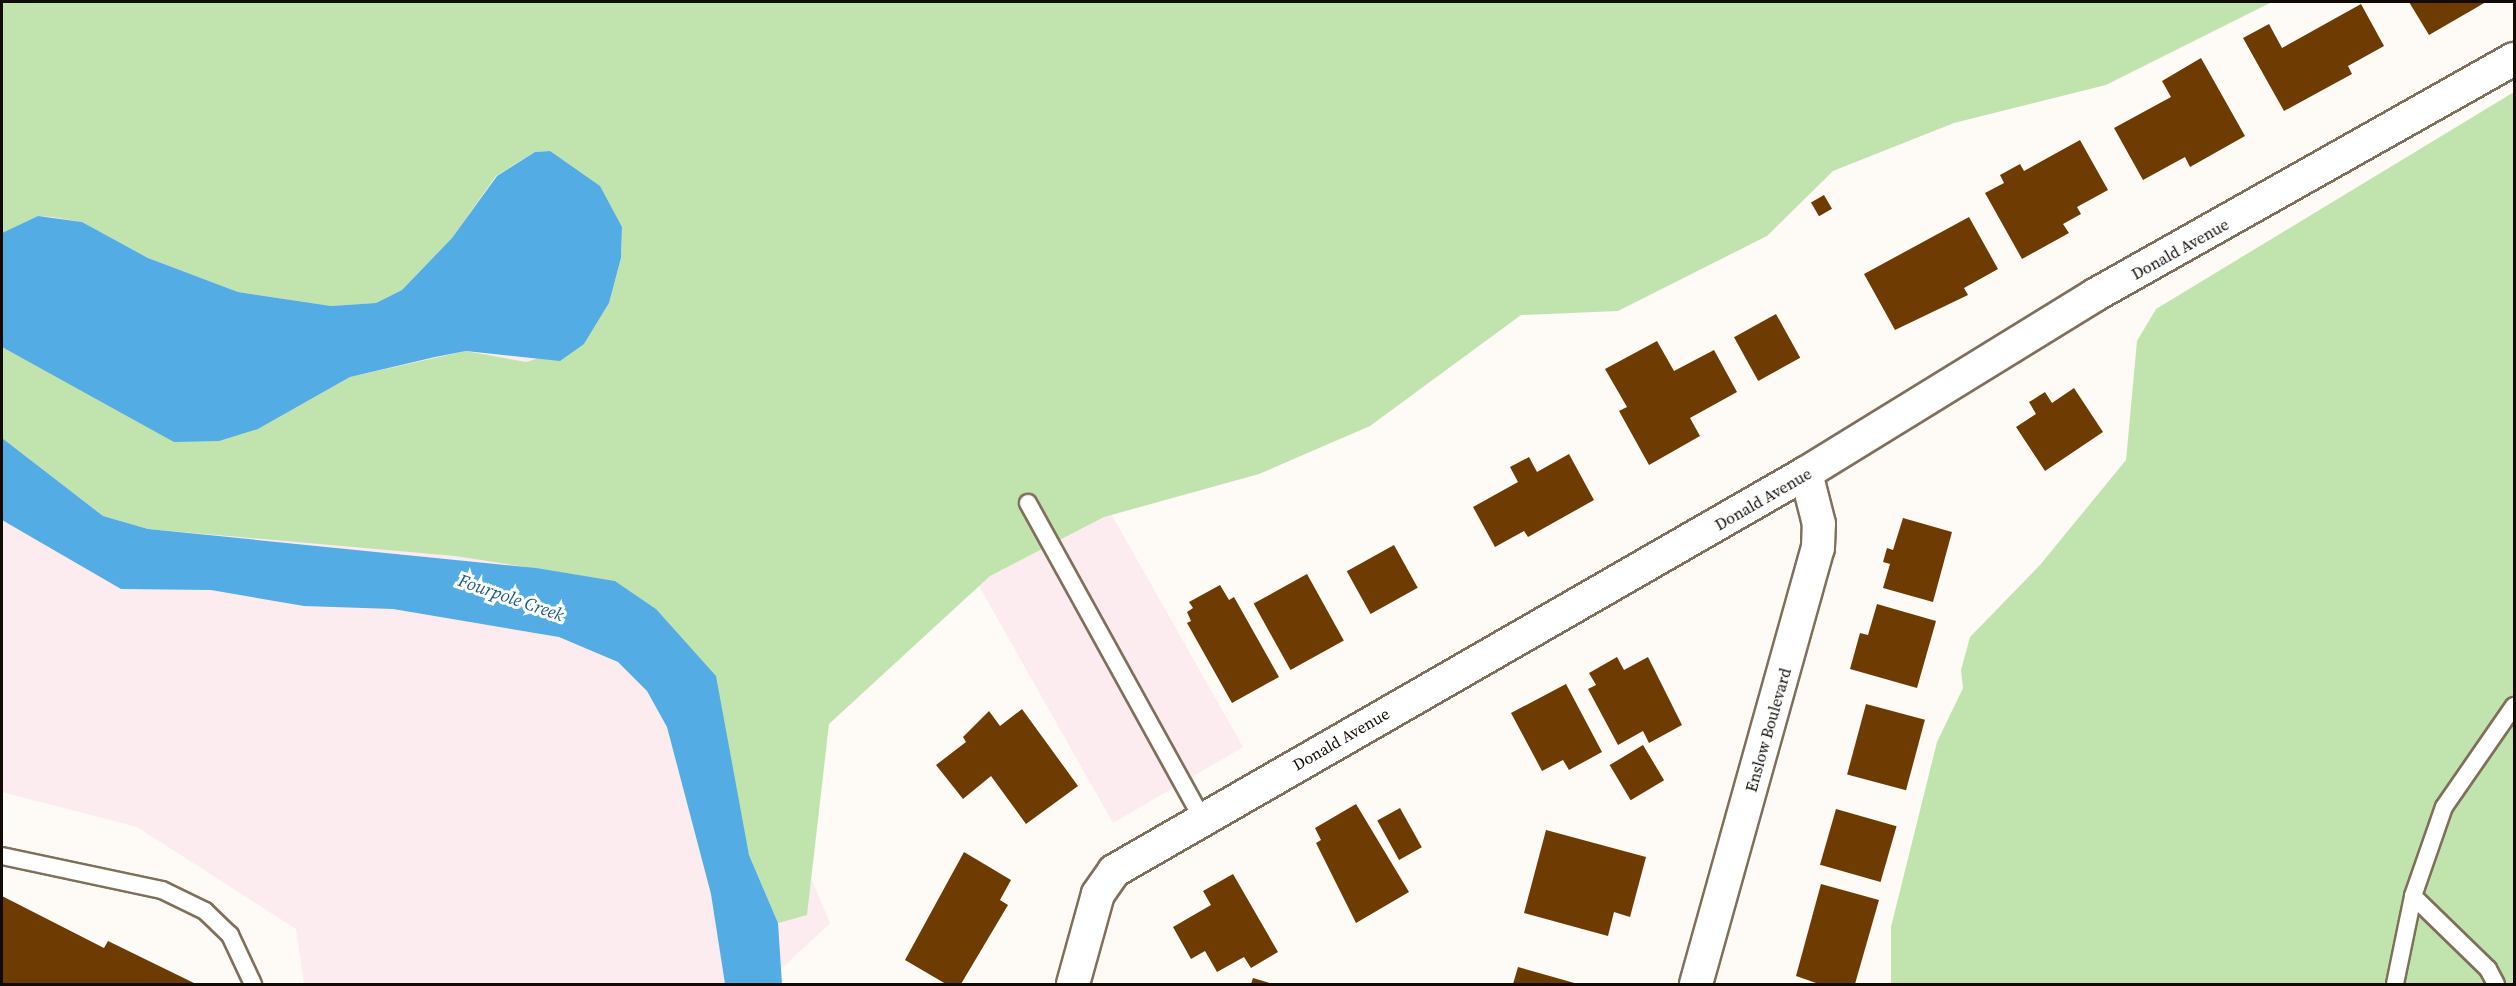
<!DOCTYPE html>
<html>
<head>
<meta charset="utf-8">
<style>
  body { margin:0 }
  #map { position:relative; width:2516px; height:986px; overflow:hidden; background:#fefaf6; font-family:"Source Serif 4",serif }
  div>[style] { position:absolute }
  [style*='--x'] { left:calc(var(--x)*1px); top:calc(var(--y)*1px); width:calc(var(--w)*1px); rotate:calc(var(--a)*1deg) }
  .commercial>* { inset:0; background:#fcecf0 }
  .green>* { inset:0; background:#c1e4af }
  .water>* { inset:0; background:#54ace4 }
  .building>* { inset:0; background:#6e3c03; transform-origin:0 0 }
  .roads { filter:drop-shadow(2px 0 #806f59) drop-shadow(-2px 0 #806f59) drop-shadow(0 2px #806f59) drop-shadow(0 -2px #806f59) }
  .service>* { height:16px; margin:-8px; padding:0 8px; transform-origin:8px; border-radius:8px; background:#fff }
  .minor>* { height:32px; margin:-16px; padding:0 16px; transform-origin:16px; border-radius:16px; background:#fff }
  span { translate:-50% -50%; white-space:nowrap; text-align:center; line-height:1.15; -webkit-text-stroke:6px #fff; paint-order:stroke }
  .street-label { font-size:16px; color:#110b04 }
  .water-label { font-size:18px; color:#195a80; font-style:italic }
  .frame { position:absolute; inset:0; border:3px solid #110b04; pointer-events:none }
</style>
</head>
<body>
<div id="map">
  <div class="commercial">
    <i style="clip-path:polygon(2px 2px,1105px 503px,1243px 747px,1113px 823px,975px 579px,742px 714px,830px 923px,765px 984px,304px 984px,296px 929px,137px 827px,2px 792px)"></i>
  </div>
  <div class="green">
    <i style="clip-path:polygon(2px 2px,2272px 2px,2106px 85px,1954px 123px,1833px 171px,1767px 236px,1618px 311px,1521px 315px,1370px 426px,1259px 474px,1104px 517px,990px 576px,829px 724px,807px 915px,778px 923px,749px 855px,737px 799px,656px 609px,615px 581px,455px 556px,148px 529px,103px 516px,2px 438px,2px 347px,83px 390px,258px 429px,350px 377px,466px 351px,526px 362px,584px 344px,609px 303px,621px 258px,622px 227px,550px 151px,535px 152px,496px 176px,452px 238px,402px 290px,376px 303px,331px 306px,238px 292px,148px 258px,82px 222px,52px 217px,38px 216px,2px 233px)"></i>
    <i style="clip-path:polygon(2514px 92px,2514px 984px,1891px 984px,1891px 927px,1937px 742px,1963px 688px,1961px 670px,1970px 637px,2040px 565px,2126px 460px,2137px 341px,2156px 309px)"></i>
  </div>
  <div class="water">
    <i style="clip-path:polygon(550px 151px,600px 186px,622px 227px,621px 258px,609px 303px,584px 344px,560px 361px,466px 351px,435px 357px,350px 377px,258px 429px,219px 441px,174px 442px,2px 347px,2px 233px,38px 216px,82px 222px,148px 258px,238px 292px,331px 306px,376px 303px,402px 290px,452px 238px,497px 176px,535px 152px)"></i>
    <i style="clip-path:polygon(2px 438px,103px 516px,148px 529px,536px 568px,615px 581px,656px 609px,716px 676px,749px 855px,778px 923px,782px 984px,725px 984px,711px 894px,667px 727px,647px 691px,618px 662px,559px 637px,393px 609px,304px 606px,211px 590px,121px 589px,2px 520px)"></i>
  </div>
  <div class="building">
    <i style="clip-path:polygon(2409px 2px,2486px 2px,2429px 35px)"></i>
    <i style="clip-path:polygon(2361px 4px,2384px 46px,2348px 66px,2352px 74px,2284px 111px,2243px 38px,2269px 24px,2282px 48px)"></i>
    <i style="clip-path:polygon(2201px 58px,2245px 136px,2190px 167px,2185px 157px,2143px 180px,2114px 128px,2171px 97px,2162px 81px)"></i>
    <i style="clip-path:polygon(2080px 140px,2108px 190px,2077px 207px,2081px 214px,2063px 224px,2069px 233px,2022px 259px,1985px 193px,2004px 183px,2000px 175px,2020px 164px,2024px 171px)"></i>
    <i style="left:1824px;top:195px;width:16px;height:15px;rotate:60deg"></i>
    <i style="clip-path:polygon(1969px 217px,1998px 269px,1964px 288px,1968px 295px,1895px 330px,1864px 274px)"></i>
    <i style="left:1776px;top:314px;width:50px;height:48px;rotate:61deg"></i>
    <i style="clip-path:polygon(1657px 341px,1674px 371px,1714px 350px,1737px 392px,1690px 418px,1700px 436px,1649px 465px,1619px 411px,1627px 407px,1605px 369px)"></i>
    <i style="clip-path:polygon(2074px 388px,2103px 432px,2045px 471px,2016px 427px,2036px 414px,2029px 402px,2045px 392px,2052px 403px)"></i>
    <i style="clip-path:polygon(1569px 454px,1594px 500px,1528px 537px,1524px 531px,1495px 547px,1473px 507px,1518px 482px,1510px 467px,1529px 457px,1537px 472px)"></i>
    <i style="clip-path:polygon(1903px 518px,1952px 532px,1933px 602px,1883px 588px,1890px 564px,1883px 562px,1887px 548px,1893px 550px)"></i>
    <i style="left:1394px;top:545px;width:49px;height:54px;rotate:61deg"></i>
    <i style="left:1307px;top:574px;width:76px;height:61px;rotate:61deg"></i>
    <i style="clip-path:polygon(1220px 585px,1229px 600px,1234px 597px,1279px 677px,1232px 703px,1187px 623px,1191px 621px,1187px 612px,1193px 608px,1189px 602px)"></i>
    <i style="clip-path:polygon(1877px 604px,1936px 621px,1917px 688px,1850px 669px,1860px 633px,1868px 635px)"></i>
    <i style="clip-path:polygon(1617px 657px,1624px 670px,1648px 657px,1682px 725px,1649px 743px,1643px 731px,1618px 745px,1588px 689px,1596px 685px,1589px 673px)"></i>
    <i style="clip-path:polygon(1566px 684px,1602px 752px,1569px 770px,1563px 760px,1542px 771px,1511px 713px)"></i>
    <i style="left:1866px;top:704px;width:61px;height:73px;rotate:15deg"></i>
    <i style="clip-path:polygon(1022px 709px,1078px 786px,1026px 824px,991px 776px,963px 799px,936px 765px,966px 742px,963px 737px,989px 711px,1000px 726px)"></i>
    <i style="left:1643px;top:745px;width:41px;height:39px;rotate:59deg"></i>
    <i style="clip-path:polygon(1356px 804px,1409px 892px,1356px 923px,1316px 843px,1321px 840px,1315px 828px)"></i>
    <i style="left:1400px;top:808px;width:45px;height:26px;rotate:61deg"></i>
    <i style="left:1836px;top:809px;width:63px;height:58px;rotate:16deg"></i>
    <i style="clip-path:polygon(1546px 830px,1646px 857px,1630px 917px,1614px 912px,1608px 936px,1524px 913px)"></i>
    <i style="clip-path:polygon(964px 852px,1011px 880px,1000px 900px,1008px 905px,961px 984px,946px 984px,905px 960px)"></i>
    <i style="clip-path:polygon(1233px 874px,1278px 952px,1251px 968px,1244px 957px,1217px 972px,1205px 951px,1191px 959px,1173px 927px,1211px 905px,1203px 891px)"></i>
    <i style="clip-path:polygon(1821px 884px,1879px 900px,1855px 984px,1819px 984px,1796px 976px)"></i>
    <i style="clip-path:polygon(2px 896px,104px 948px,108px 941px,196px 984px,2px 984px)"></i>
    <i style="clip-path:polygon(1518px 967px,1578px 984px,1513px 984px)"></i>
    <i style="clip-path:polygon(1253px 978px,1273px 984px,1251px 984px)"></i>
  </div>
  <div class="roads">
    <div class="service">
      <i style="--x:1028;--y:503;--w:360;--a:61.1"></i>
      <i style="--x:2;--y:856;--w:164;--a:12"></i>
      <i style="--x:162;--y:890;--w:48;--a:26"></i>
      <i style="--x:205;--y:911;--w:35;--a:44"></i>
      <i style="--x:230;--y:935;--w:54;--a:64.9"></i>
      <i style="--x:2413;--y:896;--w:105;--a:44.2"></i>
      <i style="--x:2488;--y:969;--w:17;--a:62"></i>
      <i style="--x:2395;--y:984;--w:90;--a:-78.4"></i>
      <i style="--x:2413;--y:896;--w:94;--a:-70.8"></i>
      <i style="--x:2444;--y:807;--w:123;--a:-55.3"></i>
    </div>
    <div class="minor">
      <i style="--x:1073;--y:984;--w:93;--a:-74.5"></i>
      <i style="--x:1098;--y:894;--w:28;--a:-55"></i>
      <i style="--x:1114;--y:871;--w:798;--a:-29.91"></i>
      <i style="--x:1806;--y:473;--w:339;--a:-31.6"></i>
      <i style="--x:2095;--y:295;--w:481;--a:-29.4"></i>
      <i style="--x:1696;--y:984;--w:453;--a:-74.4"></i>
      <i style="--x:1818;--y:548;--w:24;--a:-88"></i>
      <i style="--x:1819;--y:524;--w:53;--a:-104.3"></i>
    </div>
  </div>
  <div class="street-label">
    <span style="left:2180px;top:249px;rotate:-29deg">Donald Avenue</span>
    <span style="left:1763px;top:499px;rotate:-30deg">Donald Avenue</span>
    <span style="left:1768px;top:730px;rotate:-74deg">Enslow Boulevard</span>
    <span style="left:1341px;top:739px;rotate:-30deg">Donald Avenue</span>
  </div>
  <div class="water-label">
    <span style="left:511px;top:598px;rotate:19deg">Fourpole Creek</span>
  </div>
  <div class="frame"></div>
</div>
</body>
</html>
